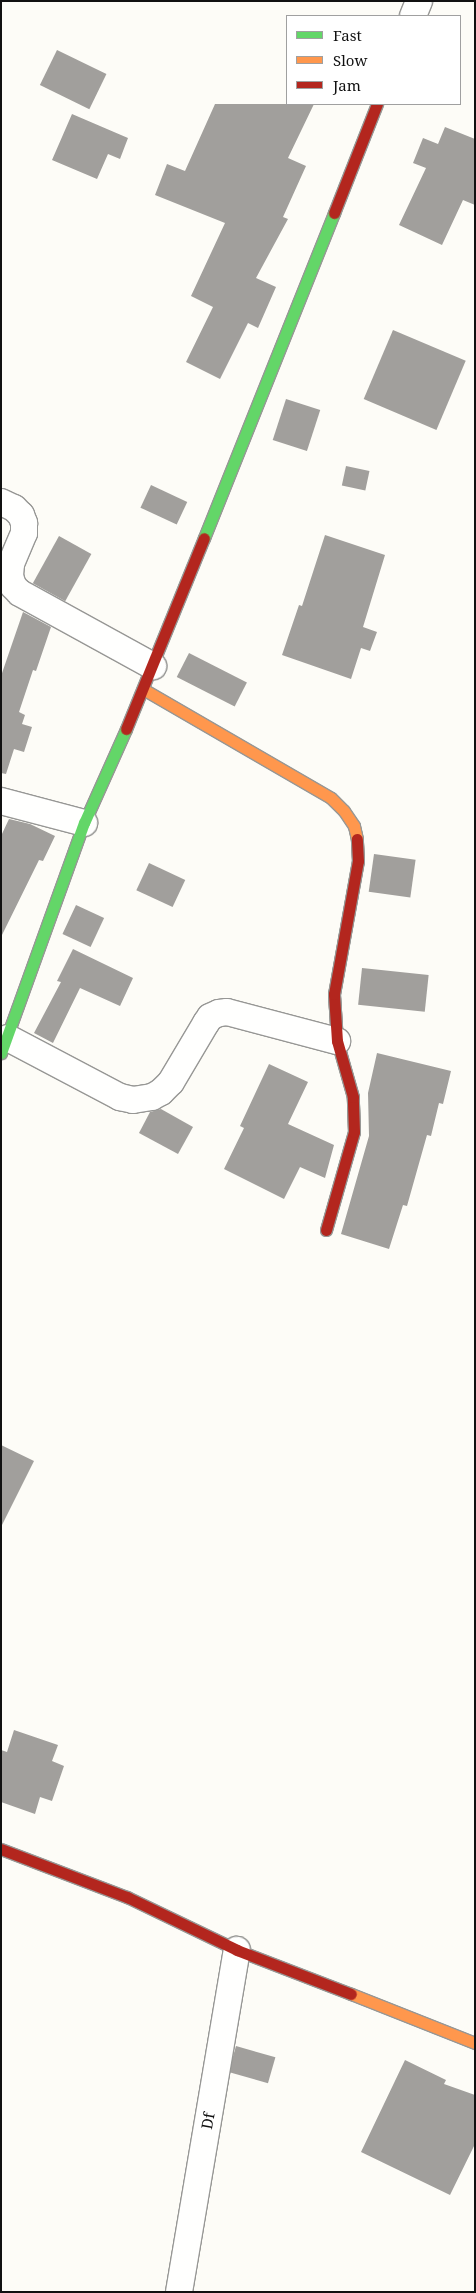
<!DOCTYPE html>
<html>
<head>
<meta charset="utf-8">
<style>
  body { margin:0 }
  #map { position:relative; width:476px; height:2293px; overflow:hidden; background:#fdfcf7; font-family:"Noto Serif",serif }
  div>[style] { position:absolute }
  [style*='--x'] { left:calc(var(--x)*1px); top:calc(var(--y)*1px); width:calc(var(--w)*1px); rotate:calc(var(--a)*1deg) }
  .building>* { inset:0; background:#a19f9c; transform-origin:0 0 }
  .roads { filter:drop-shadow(1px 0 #979795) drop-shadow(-1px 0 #979795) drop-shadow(0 1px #979795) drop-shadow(0 -1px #979795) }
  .street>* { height:26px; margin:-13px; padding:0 13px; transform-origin:13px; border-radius:13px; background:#fffffe }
  .fast>* { height:11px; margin:-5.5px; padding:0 5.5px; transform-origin:5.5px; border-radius:5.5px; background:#63d668 }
  .slow>* { height:11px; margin:-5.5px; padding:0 5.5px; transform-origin:5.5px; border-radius:5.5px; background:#ff974d }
  .jam>* { height:11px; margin:-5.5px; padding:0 5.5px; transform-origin:5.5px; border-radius:5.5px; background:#b3261e }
  span { translate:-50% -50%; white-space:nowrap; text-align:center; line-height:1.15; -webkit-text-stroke:5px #fff; paint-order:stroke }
  .street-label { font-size:15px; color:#111 }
  .frame { position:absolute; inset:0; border:2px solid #111; pointer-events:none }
  .legend { position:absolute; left:286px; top:15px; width:175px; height:90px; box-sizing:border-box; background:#fff; border:1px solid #a0a0a0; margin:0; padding:6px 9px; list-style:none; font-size:15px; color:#111 }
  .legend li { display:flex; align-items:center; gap:10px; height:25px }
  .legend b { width:25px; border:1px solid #a0a0a0 }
</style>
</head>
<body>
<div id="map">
  <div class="building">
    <i style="left:57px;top:50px;width:55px;height:39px;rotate:26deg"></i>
    <i style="clip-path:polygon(215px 104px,314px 104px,288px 158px,306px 166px,283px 217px,288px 219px,256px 278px,276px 287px,258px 328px,248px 323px,220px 379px,186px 362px,213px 307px,191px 296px,225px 223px,155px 195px,167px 164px,185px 171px)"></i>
    <i style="clip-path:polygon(72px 114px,128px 138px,120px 159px,108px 154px,97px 179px,52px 160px)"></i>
    <i style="clip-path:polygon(445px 127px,475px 139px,475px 205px,463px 200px,442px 245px,399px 225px,426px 168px,413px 163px,423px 138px,438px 144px)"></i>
    <i style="left:393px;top:330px;width:79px;height:75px;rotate:23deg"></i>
    <i style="left:286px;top:399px;width:36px;height:43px;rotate:18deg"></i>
    <i style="left:346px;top:466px;width:24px;height:20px;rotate:12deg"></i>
    <i style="left:151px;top:485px;width:40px;height:25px;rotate:25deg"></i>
    <i style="clip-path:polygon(325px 535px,385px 555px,363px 627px,377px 632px,370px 651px,361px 648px,351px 679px,282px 655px,299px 605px,302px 606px)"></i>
    <i style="left:59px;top:536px;width:37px;height:54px;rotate:29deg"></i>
    <i style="clip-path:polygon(23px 612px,51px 627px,36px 671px,33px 670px,19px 712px,25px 715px,22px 724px,32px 727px,24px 752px,14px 749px,6px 774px,1px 773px,1px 676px)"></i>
    <i style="left:189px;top:653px;width:65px;height:27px;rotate:27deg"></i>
    <i style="clip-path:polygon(9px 819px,30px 824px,55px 836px,43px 861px,39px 860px,1px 937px,1px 836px)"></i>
    <i style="left:374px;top:854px;width:42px;height:38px;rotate:8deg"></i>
    <i style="left:149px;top:863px;width:40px;height:30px;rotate:25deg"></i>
    <i style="left:76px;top:905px;width:31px;height:32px;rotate:25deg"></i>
    <i style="clip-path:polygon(73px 949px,133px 978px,120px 1006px,80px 988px,53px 1043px,34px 1033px,61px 982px,57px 981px)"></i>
    <i style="left:362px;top:968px;width:67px;height:37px;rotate:6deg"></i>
    <i style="clip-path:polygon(377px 1053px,451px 1071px,443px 1104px,439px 1103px,431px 1136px,427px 1135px,407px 1206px,403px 1205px,389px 1249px,341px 1234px,369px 1136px,368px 1093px)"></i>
    <i style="clip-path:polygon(269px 1064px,308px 1082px,288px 1124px,334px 1145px,325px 1178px,300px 1167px,284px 1199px,224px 1169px,244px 1128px,240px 1126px)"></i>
    <i style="clip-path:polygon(161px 1109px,193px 1127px,178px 1154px,139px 1133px,150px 1112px)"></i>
    <i style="clip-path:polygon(1px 1445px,34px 1461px,1px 1527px)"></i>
    <i style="clip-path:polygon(14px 1730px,58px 1745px,52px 1761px,64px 1766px,52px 1801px,40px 1797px,35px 1814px,1px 1802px,1px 1750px,7px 1752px)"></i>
    <i style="left:236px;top:2046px;width:41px;height:27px;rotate:16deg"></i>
    <i style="clip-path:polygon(405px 2060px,446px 2080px,444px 2084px,475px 2095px,475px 2144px,450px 2195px,361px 2152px)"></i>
  </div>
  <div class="roads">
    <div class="street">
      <i style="--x:413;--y:16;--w:16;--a:-68"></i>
      <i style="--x:1;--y:502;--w:14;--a:25"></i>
      <i style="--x:14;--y:508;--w:10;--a:45"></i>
      <i style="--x:21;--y:515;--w:9;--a:69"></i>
      <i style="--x:24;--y:523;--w:10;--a:90"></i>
      <i style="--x:24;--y:533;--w:34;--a:113"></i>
      <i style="--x:11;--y:564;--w:12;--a:95"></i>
      <i style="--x:10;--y:576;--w:10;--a:73"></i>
      <i style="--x:13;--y:586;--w:10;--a:45"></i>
      <i style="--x:20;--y:593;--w:152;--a:28.8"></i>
      <i style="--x:1;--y:801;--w:86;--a:14.8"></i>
      <i style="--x:8;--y:1038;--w:127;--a:27.8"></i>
      <i style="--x:120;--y:1097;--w:13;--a:13"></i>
      <i style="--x:133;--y:1100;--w:19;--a:-9"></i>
      <i style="--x:152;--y:1097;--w:10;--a:-29"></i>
      <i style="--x:161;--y:1092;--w:14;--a:-45"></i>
      <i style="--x:171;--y:1082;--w:69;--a:-59.3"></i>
      <i style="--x:206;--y:1023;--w:7;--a:-56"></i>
      <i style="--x:210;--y:1017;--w:10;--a:-24"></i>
      <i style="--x:219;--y:1013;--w:8;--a:-7"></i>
      <i style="--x:227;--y:1012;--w:114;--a:14.8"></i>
      <i style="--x:179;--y:2292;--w:347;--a:-80.4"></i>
    </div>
    <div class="fast">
      <i style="--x:204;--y:538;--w:350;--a:-68.2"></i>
      <i style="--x:1;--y:1053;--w:245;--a:-70.2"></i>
      <i style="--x:84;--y:823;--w:103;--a:-65.9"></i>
    </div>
    <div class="slow">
      <i style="--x:143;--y:689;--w:217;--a:30.1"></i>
      <i style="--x:331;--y:798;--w:18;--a:45"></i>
      <i style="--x:344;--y:811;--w:18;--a:56"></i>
      <i style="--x:354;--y:826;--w:13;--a:77"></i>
      <i style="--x:351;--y:1994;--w:133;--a:21.6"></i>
    </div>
    <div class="jam">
      <i style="--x:334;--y:213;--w:117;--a:-68.5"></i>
      <i style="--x:126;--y:729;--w:206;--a:-67.8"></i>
      <i style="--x:326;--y:1230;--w:102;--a:-74.1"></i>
      <i style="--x:354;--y:1132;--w:35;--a:-92"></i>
      <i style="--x:353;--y:1097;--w:58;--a:-105.9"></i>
      <i style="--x:337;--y:1041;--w:47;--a:-93.7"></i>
      <i style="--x:334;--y:994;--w:135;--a:-79.8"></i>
      <i style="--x:358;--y:861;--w:22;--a:-93"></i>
      <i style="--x:1;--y:1849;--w:135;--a:20.9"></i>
      <i style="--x:127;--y:1897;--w:122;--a:25.7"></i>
      <i style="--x:237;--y:1950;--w:122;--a:21.1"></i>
    </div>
  </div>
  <div class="street-label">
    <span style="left:208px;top:2121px;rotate:-80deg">Df</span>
  </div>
  <div class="frame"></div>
  <ul class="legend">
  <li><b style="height:6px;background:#63d668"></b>Fast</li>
  <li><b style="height:6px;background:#ff974d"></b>Slow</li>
  <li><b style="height:6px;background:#b3261e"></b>Jam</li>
  </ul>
</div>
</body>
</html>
